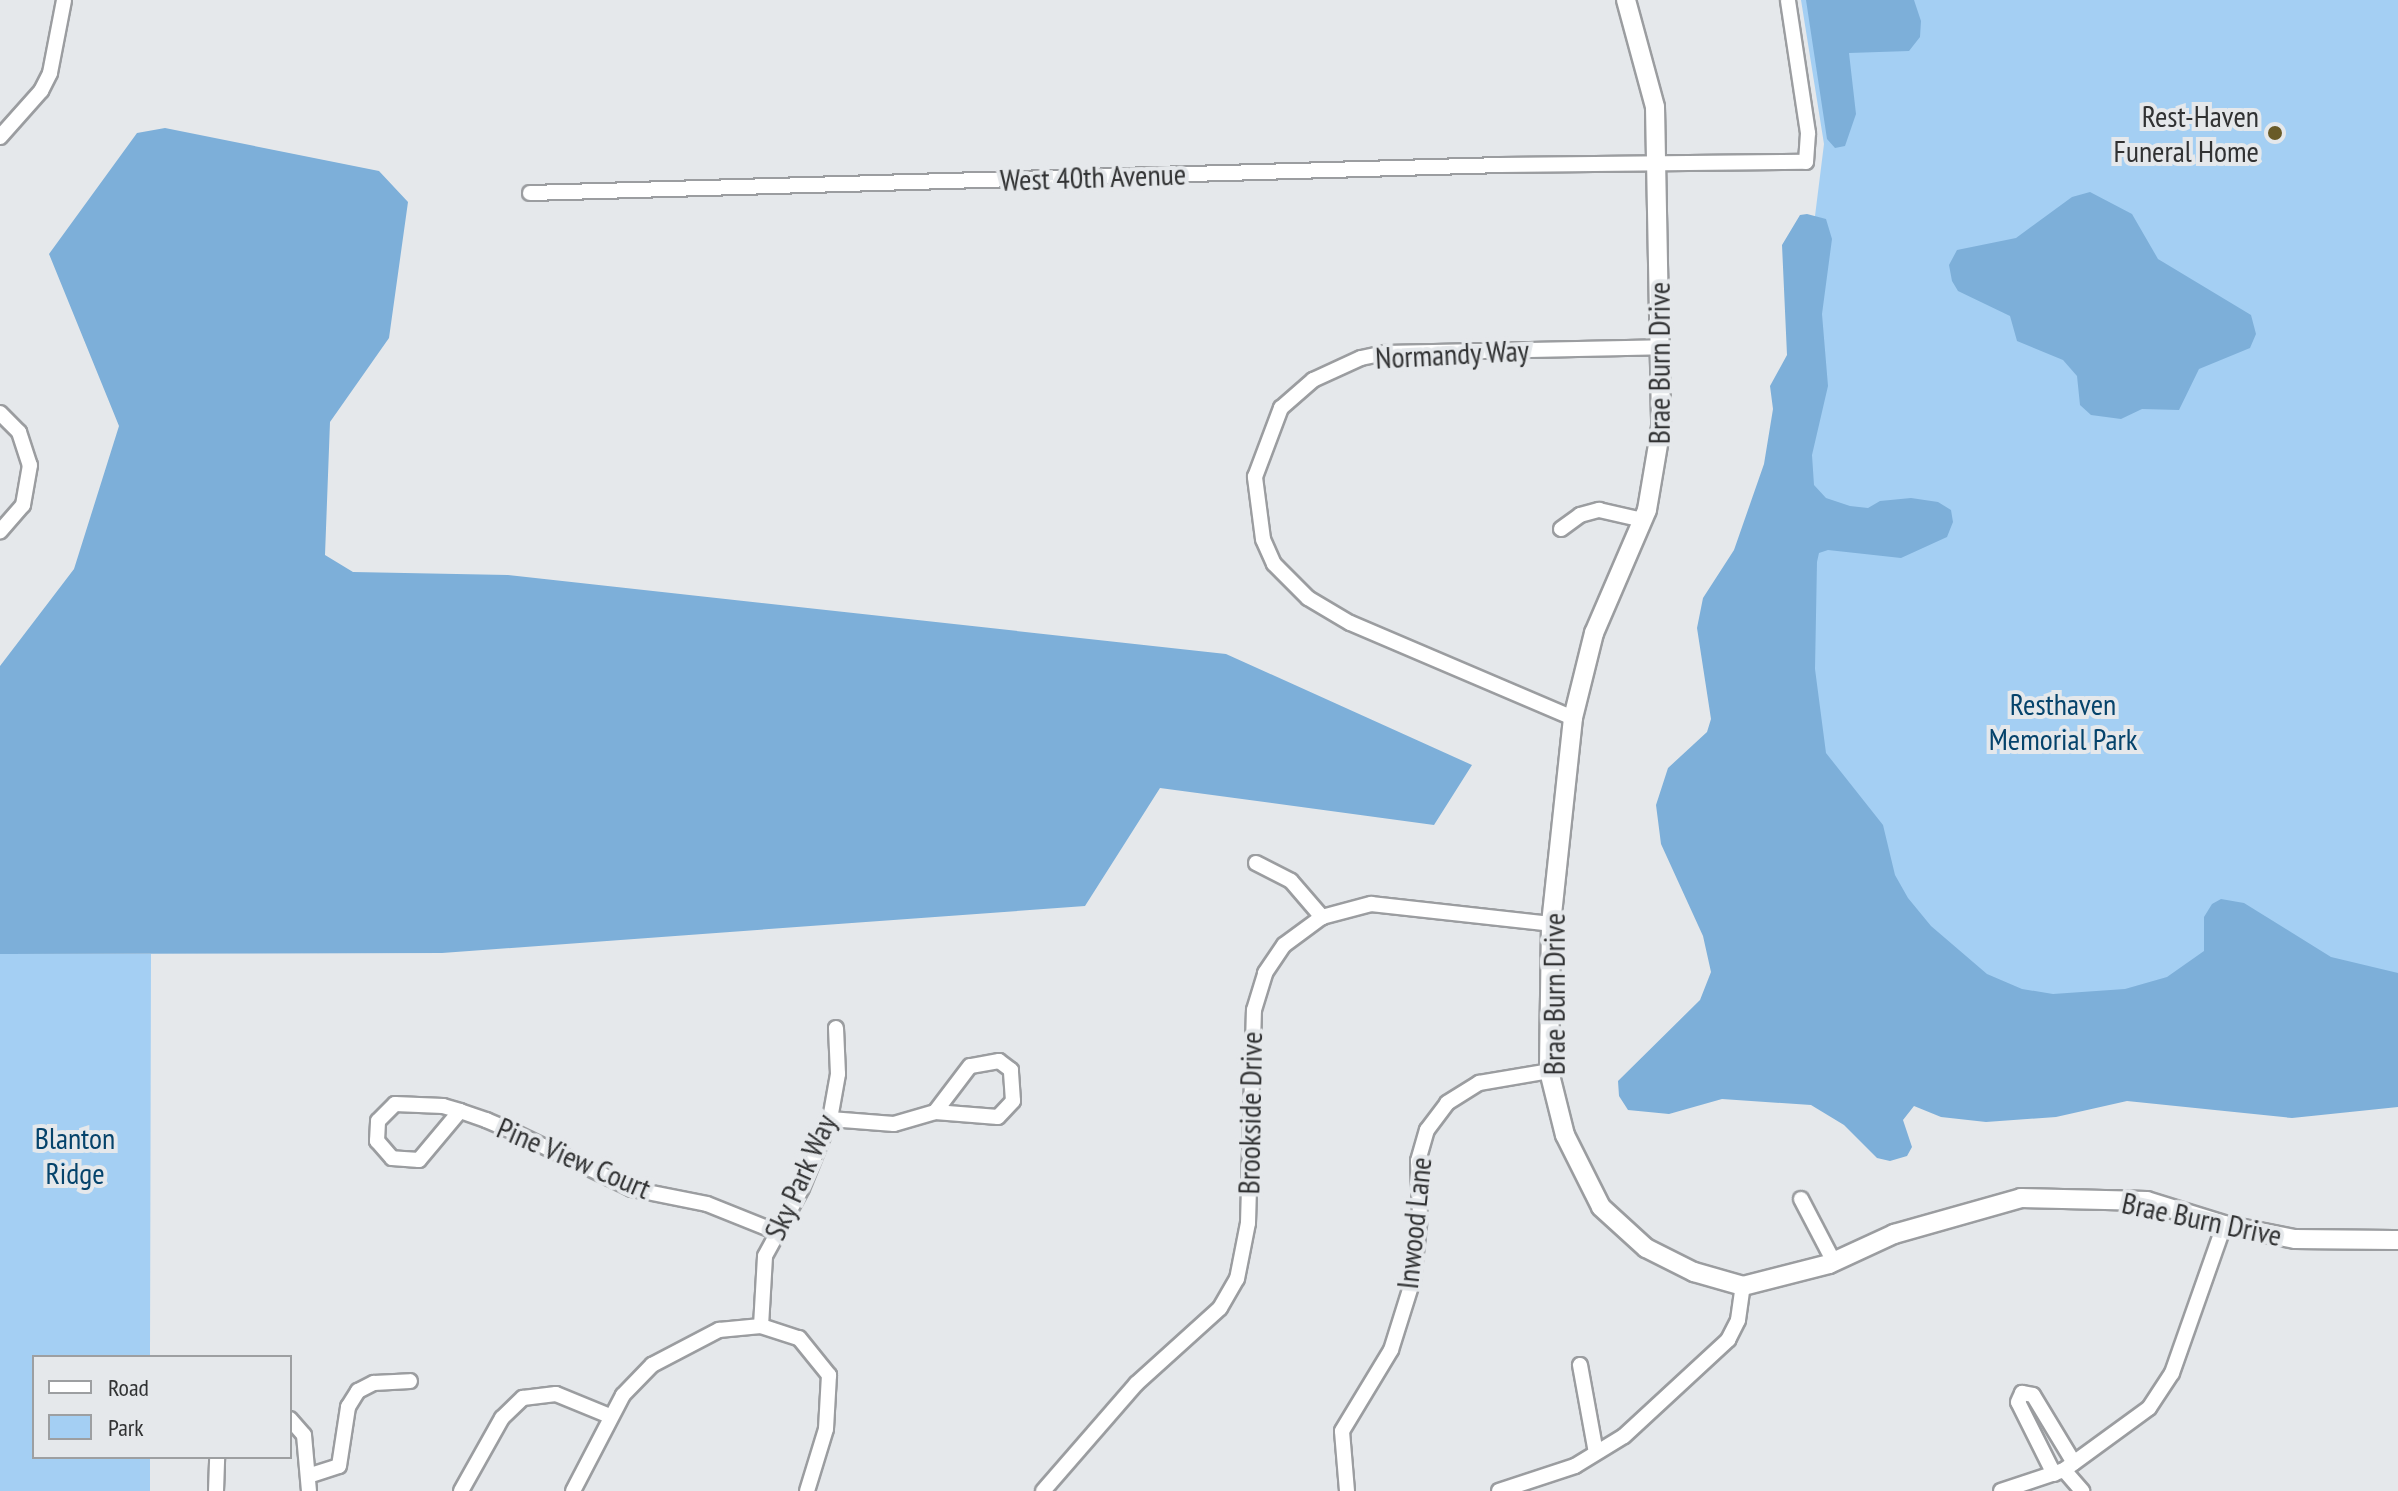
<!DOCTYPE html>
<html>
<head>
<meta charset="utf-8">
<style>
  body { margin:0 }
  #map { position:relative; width:2398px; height:1491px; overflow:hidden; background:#e5e8eb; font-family:"PT Sans Narrow",sans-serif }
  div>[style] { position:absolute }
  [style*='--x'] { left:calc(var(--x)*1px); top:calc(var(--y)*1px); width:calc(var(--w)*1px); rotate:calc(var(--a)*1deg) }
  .green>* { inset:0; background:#a4cff3 }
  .forest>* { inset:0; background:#7dafd9 }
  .roads { filter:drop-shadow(2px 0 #9b9da0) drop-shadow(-2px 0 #9b9da0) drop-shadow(0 2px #9b9da0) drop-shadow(0 -2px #9b9da0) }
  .minor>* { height:14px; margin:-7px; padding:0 7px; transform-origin:7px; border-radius:7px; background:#fff }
  .tertiary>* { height:18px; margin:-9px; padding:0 9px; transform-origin:9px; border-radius:9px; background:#fff }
  .dots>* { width:22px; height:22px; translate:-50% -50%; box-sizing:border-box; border:4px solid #e5e8eb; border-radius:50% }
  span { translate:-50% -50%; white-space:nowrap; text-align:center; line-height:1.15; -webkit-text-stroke:8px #e5e8eb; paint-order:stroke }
  .poi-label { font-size:30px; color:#313233 }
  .right { translate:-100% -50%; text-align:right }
  .street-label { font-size:30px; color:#313233 }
  .park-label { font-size:30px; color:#05436b }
  .legend { position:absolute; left:32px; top:1355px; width:260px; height:104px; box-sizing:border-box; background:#e5e8eb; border:2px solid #9d9fa1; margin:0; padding:10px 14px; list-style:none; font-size:24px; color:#313233 }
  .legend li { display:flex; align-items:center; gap:16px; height:40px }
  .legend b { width:40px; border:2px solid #9d9fa1 }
</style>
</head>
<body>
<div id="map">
  <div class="green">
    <i style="clip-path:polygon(1801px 0,2398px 0,2398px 1096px,1970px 1089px,1698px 844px,1808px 272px,1824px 144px)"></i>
    <i style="clip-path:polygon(0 954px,151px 954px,150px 1357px,34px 1357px,34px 1457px,150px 1457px,150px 1491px,0 1491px)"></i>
  </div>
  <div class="forest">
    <i style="clip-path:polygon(1806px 0,1914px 0,1921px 21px,1920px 37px,1909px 51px,1849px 53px,1856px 114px,1845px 146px,1835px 148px,1827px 139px)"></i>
    <i style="clip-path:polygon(165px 128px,379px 171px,408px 202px,389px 338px,330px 422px,325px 555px,353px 572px,508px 575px,1226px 654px,1472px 765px,1434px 825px,1160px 788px,1085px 906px,442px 953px,0 954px,0 666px,74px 569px,119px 426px,49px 254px,137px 133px)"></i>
    <i style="clip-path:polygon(2090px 192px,2132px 214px,2158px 259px,2251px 315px,2256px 334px,2250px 348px,2199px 369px,2179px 410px,2142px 409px,2121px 419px,2091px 415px,2080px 405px,2077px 376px,2063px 360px,2017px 341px,2010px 316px,1958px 291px,1952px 281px,1949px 265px,1957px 250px,2016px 238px,2072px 197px)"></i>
    <i style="clip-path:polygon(1807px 214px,1826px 219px,1832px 239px,1822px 314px,1828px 386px,1812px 455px,1814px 485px,1826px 498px,1850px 506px,1868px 508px,1880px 501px,1911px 498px,1938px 502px,1951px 510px,1953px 522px,1947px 537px,1901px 558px,1828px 550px,1819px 553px,1817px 562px,1815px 669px,1826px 753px,1883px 825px,1895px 875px,1908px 898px,1931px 926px,1987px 974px,2022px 989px,2053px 994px,2125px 989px,2167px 977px,2204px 951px,2204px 917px,2212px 904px,2221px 899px,2244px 903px,2331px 957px,2398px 973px,2398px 1107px,2292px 1118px,2127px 1101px,2056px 1117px,1986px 1122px,1941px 1117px,1914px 1106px,1903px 1120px,1912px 1147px,1907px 1156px,1890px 1161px,1877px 1158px,1844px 1125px,1811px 1105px,1722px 1099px,1669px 1114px,1628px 1110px,1619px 1096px,1618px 1081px,1700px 1000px,1711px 972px,1703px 936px,1661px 844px,1656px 805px,1668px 768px,1707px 732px,1711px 719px,1697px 628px,1703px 598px,1734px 550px,1764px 464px,1773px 409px,1770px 386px,1787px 355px,1782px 245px,1800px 215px)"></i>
  </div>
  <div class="roads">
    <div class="minor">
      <i style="--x:0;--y:137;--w:62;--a:-48.3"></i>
      <i style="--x:41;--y:91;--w:20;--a:-63"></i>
      <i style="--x:50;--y:73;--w:74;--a:-79.1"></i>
      <i style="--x:530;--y:193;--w:970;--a:-1.65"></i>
      <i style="--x:1500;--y:165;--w:306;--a:-0.6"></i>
      <i style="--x:1806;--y:162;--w:29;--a:-86"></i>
      <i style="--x:1808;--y:133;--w:134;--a:-98.6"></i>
      <i style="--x:0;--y:413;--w:27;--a:45"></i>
      <i style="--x:19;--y:432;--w:35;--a:72"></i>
      <i style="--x:30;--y:465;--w:41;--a:99.9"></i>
      <i style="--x:23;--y:505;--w:35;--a:131"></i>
      <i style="--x:1561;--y:529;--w:24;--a:-36"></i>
      <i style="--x:1580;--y:515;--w:20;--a:-15"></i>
      <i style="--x:1599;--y:510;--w:45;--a:12.8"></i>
      <i style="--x:1573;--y:718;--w:242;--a:-156.9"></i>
      <i style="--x:1350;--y:623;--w:49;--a:-149.2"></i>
      <i style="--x:1308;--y:598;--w:48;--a:-135"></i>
      <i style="--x:1274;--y:564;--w:27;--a:-114"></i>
      <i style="--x:1263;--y:539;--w:63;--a:-97.4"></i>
      <i style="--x:1255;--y:477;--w:74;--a:-69.4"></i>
      <i style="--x:1281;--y:408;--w:43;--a:-41.2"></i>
      <i style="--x:1313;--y:380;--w:53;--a:-24.6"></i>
      <i style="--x:1361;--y:358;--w:25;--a:-12"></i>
      <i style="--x:1385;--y:353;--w:277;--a:-1.2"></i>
      <i style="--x:1256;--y:863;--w:39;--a:27"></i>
      <i style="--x:1291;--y:881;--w:48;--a:49.3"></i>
      <i style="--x:460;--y:1111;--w:64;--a:129.9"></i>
      <i style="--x:419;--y:1160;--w:27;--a:-176"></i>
      <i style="--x:392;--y:1158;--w:23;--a:-131"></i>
      <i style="--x:377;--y:1141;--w:20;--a:-87"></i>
      <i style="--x:378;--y:1121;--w:24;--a:-45"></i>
      <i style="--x:395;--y:1104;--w:48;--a:2.4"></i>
      <i style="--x:443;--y:1106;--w:18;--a:16"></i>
      <i style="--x:460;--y:1111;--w:28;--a:19"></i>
      <i style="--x:486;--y:1120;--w:30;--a:23"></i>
      <i style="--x:514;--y:1132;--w:131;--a:25.8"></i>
      <i style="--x:632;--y:1189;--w:76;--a:11.3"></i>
      <i style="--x:707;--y:1204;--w:78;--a:21.9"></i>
      <i style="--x:830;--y:1119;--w:64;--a:4.5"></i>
      <i style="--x:894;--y:1124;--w:43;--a:-16.3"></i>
      <i style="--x:935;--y:1112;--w:63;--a:4.5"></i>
      <i style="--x:998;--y:1117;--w:22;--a:-47"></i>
      <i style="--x:1013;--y:1101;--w:31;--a:-94"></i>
      <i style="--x:1011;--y:1070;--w:15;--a:-143"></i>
      <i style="--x:999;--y:1061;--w:29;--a:170"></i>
      <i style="--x:970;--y:1066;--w:58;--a:127.3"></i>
      <i style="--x:1801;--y:1199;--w:71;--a:62.4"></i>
      <i style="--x:761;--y:1326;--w:70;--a:-86.7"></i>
      <i style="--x:765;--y:1256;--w:77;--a:-61.4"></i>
      <i style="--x:802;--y:1188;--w:74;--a:-67.9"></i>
      <i style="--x:830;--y:1119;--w:46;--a:-79.9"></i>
      <i style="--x:838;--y:1074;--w:46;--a:-92.5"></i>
      <i style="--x:1580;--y:1365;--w:89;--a:79.7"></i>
      <i style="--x:290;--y:1419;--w:21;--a:49"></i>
      <i style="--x:304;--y:1435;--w:56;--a:84.9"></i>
      <i style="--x:2064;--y:1470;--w:28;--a:49"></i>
      <i style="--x:2054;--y:1474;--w:80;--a:-116.6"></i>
      <i style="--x:2018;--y:1402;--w:10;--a:-66"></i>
      <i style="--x:2022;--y:1393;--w:11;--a:10"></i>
      <i style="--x:2033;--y:1395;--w:79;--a:58.9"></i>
      <i style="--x:311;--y:1475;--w:29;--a:-18"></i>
      <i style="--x:339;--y:1466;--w:60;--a:-81.3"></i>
      <i style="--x:348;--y:1407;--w:19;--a:-58"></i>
      <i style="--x:358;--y:1391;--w:18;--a:-27"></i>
      <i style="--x:374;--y:1383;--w:36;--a:-3"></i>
      <i style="--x:216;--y:1491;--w:34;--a:-88"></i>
      <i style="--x:461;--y:1491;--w:84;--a:-60.7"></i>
      <i style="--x:502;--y:1418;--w:29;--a:-44"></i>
      <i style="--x:523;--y:1398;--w:33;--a:-7"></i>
      <i style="--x:556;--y:1394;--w:58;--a:22.2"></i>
      <i style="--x:573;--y:1491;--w:108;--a:-62.5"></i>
      <i style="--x:623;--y:1395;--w:42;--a:-46"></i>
      <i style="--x:652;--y:1365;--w:76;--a:-27.6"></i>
      <i style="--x:719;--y:1330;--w:42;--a:-5.4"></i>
      <i style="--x:761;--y:1326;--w:40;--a:18"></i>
      <i style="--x:799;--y:1338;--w:48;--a:51"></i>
      <i style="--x:829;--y:1375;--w:54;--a:93.2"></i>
      <i style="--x:826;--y:1429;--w:65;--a:107"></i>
      <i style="--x:1043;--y:1491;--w:142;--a:-49"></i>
      <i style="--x:1136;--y:1384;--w:113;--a:-42.1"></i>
      <i style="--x:1220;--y:1308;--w:34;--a:-60"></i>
      <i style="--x:1237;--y:1279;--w:57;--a:-78.9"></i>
      <i style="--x:1248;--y:1223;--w:213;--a:-88.4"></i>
      <i style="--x:1254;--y:1010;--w:39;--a:-73"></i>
      <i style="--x:1265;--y:973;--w:34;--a:-56"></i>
      <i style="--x:1284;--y:945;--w:47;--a:-36.4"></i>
      <i style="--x:1322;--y:917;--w:51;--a:-14.9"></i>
      <i style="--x:1371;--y:904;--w:181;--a:6.3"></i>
      <i style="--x:1347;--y:1491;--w:60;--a:-94.8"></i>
      <i style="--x:1342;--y:1431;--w:95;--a:-58.8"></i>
      <i style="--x:1391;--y:1350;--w:73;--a:-72.6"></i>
      <i style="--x:1413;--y:1280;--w:63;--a:-83.7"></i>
      <i style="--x:1420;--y:1217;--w:56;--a:-92"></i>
      <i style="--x:1418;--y:1161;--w:32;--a:-74"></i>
      <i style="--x:1427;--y:1130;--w:34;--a:-53"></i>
      <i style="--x:1447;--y:1103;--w:38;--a:-32"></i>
      <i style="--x:1479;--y:1083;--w:71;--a:-9.7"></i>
      <i style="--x:1499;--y:1491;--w:80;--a:-18.2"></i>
      <i style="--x:1575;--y:1466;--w:57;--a:-31.5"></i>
      <i style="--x:1624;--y:1436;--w:142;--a:-42.7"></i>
      <i style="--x:1728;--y:1340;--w:22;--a:-63"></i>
      <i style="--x:1738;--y:1320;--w:34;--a:-82"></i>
      <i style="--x:2001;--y:1491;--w:66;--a:-18.4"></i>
      <i style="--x:2064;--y:1470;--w:105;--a:-36.1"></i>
      <i style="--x:2149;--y:1408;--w:42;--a:-56.7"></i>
      <i style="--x:2172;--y:1373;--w:157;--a:-70.6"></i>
    </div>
    <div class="tertiary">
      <i style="--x:1626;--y:0;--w:111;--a:74.8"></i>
      <i style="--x:1655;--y:107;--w:320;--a:88.9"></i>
      <i style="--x:1661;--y:427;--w:84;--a:99.6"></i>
      <i style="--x:1647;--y:510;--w:134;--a:113.3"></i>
      <i style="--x:1594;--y:633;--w:88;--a:103.9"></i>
      <i style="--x:1573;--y:718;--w:207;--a:96.1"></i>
      <i style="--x:1551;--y:924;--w:147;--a:90.8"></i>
      <i style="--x:1549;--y:1071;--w:66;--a:76"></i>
      <i style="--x:1565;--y:1135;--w:80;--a:63.4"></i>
      <i style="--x:1601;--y:1207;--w:61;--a:42.3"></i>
      <i style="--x:1646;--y:1248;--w:54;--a:26.6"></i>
      <i style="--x:1694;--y:1272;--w:51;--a:15.9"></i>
      <i style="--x:1743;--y:1286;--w:89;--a:-14.3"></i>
      <i style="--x:1829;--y:1264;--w:72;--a:-24.8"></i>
      <i style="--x:1894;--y:1234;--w:132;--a:-15.8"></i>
      <i style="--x:2021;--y:1198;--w:126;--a:1.4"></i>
      <i style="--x:2147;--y:1201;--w:81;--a:17.3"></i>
      <i style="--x:2224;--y:1225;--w:72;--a:11.2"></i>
      <i style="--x:2295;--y:1239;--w:103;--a:0.6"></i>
    </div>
  </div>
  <div class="dots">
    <i style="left:2275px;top:133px;background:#695b28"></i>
  </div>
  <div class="poi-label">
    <span class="right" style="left:2259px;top:133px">Rest-Haven<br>Funeral Home</span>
  </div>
  <div class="street-label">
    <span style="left:1093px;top:177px;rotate:-2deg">West 40th Avenue</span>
    <span style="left:1452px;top:354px;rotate:-3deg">Normandy Way</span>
    <span style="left:1659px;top:363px;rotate:-90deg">Brae Burn Drive</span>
    <span style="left:1554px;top:994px;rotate:-90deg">Brae Burn Drive</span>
    <span style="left:1250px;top:1113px;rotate:-89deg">Brookside Drive</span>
    <span style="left:574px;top:1158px;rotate:23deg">Pine View Court</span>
    <span style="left:800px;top:1177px;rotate:-66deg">Sky Park Way</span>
    <span style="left:2202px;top:1219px;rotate:12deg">Brae Burn Drive</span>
    <span style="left:1414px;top:1223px;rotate:-84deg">Inwood Lane</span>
  </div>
  <div class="park-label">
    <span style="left:2063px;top:721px">Resthaven<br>Memorial Park</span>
    <span style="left:75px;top:1155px">Blanton<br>Ridge</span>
  </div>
  <ul class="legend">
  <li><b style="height:10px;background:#fff"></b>Road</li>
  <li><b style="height:22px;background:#a4cff3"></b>Park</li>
  </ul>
</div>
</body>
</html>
